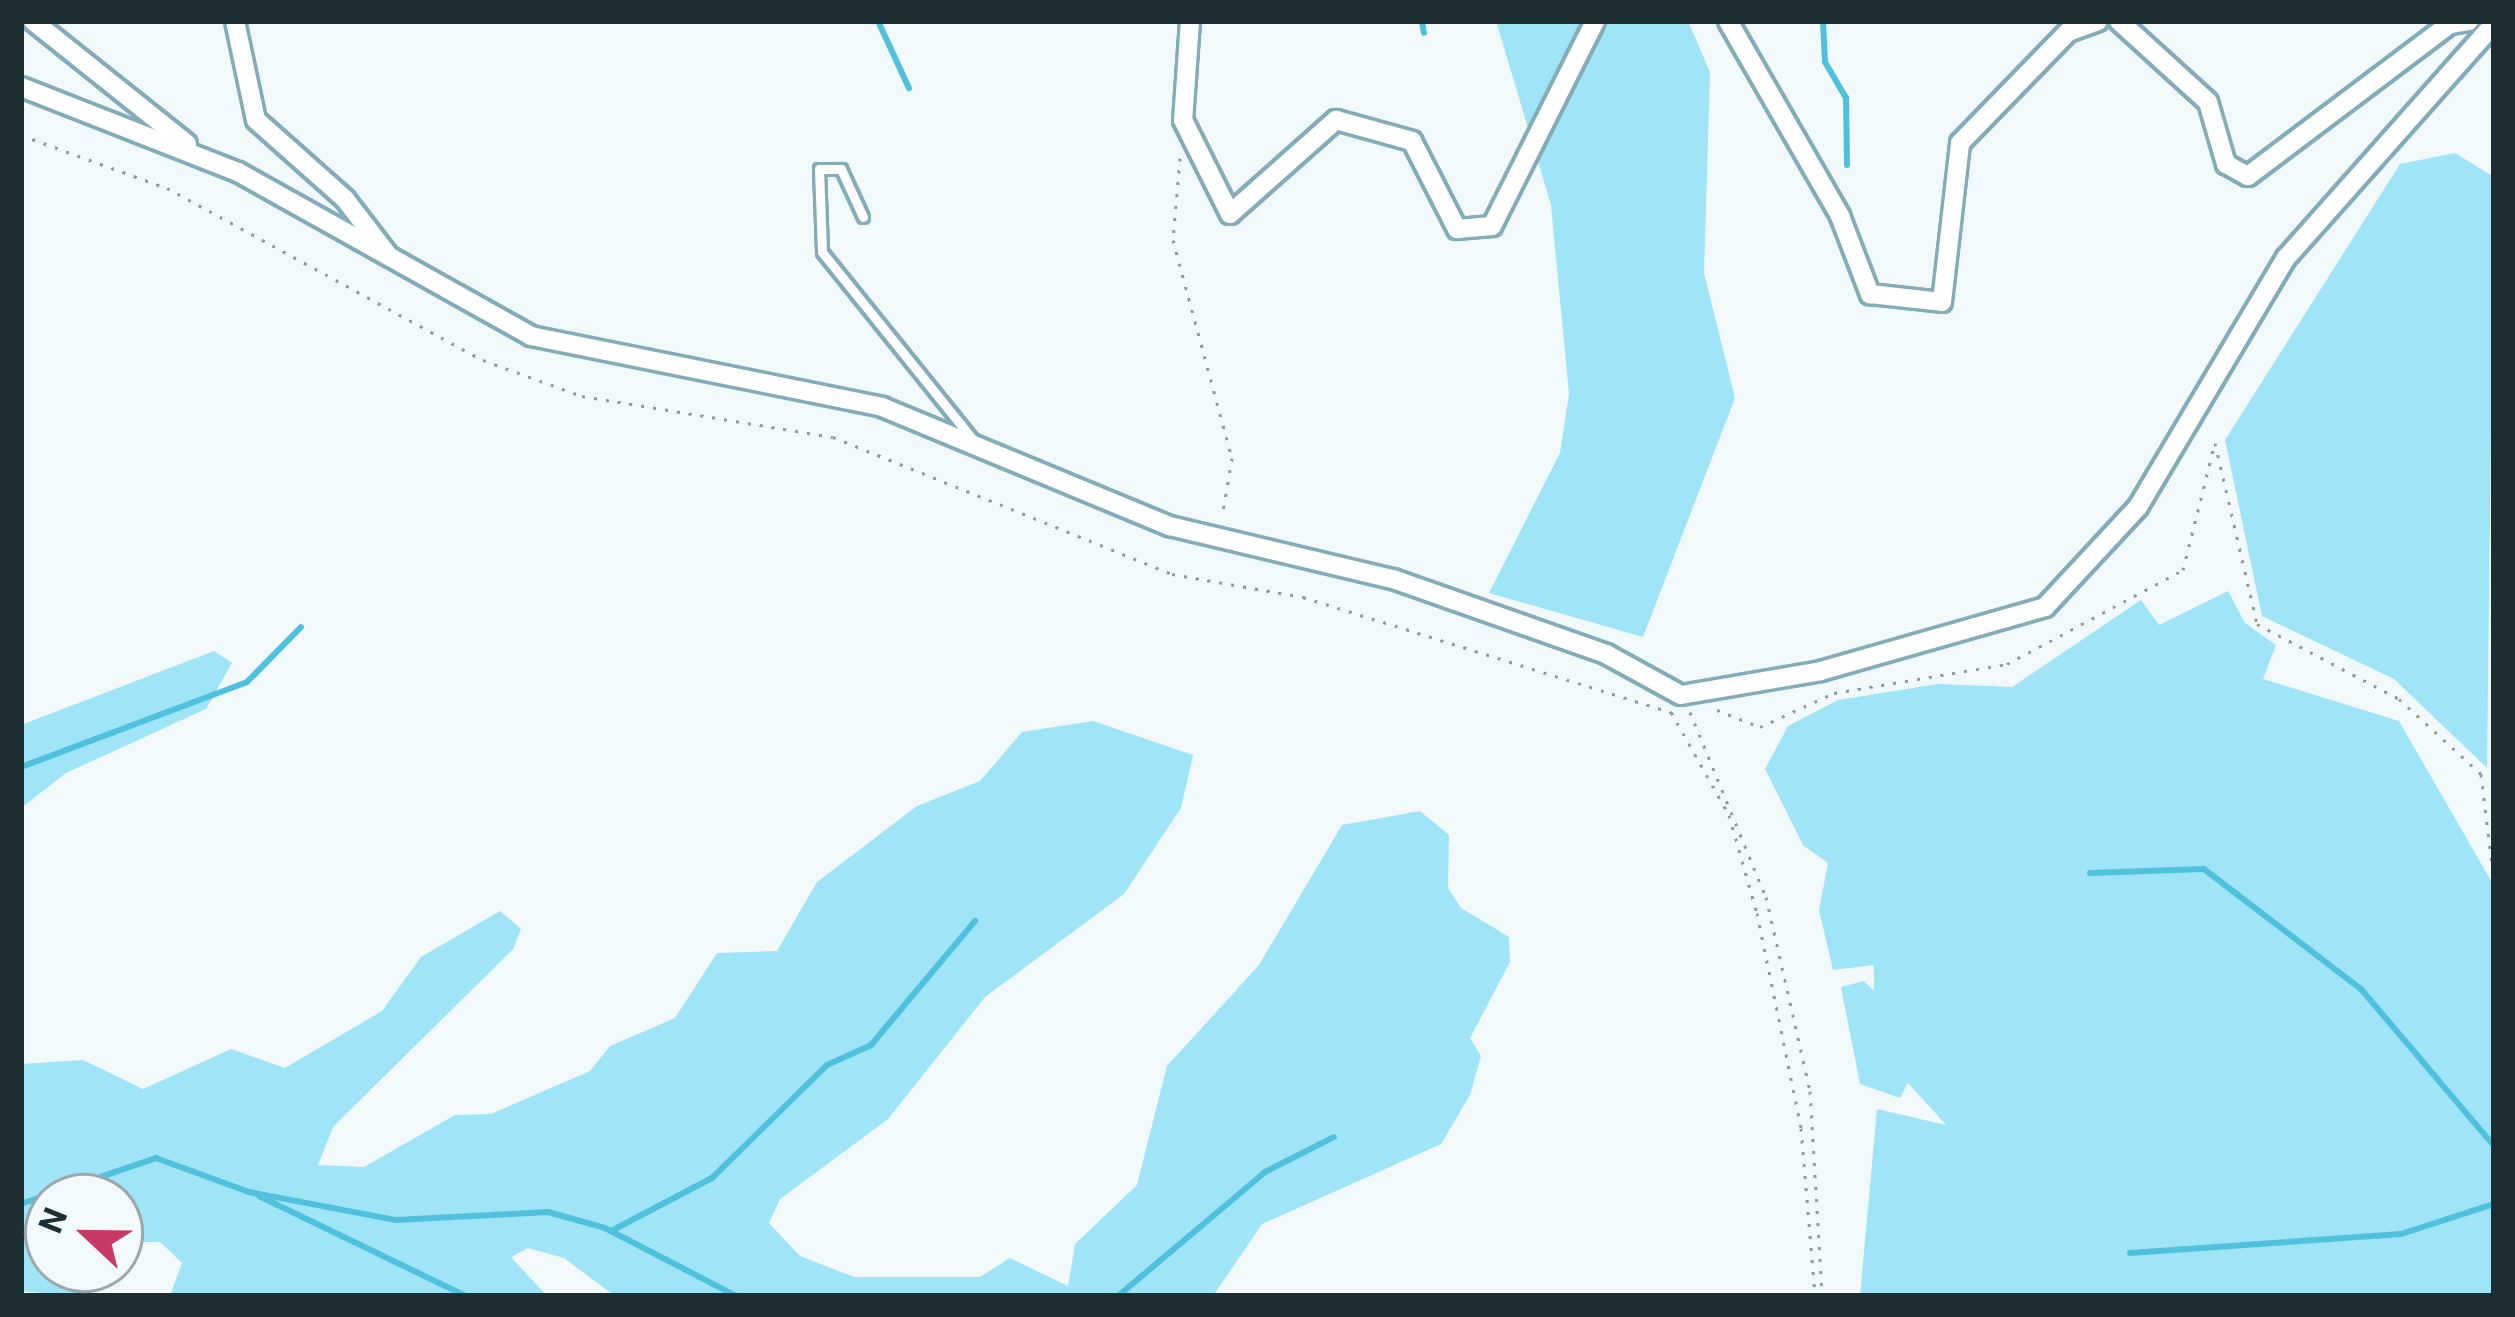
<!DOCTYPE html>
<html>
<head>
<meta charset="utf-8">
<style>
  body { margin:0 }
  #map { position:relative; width:2515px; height:1317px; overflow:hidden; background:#f1f9fb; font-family:Roboto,sans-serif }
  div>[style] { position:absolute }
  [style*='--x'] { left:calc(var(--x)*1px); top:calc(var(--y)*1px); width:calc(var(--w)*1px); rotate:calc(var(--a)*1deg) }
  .green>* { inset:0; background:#9fe4f7 }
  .stream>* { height:6px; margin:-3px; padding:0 3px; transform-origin:3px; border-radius:3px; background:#4fc1dd }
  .path>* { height:3px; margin-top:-1.5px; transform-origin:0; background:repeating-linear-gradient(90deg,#8e9b9e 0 3px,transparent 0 12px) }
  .roads { filter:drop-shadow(3px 0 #83acb8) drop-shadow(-3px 0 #83acb8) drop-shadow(0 3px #83acb8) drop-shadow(0 -3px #83acb8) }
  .service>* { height:9px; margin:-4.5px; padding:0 4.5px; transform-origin:4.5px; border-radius:4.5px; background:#fff }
  .minor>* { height:18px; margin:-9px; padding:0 9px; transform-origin:9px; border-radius:9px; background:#fff }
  span { translate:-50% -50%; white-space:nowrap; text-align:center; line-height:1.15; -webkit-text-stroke:9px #f1f9fb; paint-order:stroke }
  .frame { position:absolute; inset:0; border:24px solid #1d2e33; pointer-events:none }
  .north { position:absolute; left:24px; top:1173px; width:120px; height:120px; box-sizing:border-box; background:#f1f9fb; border:3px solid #9ca8ab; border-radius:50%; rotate:292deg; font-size:33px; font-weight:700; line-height:48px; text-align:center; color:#1d2e33 }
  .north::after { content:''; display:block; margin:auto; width:42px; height:54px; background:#c83a65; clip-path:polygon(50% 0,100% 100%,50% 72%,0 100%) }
</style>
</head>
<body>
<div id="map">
  <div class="green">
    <i style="clip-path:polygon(1496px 21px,1688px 21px,1710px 72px,1704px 273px,1735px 398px,1643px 637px,1489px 593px,1560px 453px,1569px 394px,1551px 205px)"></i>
    <i style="clip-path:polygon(2455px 153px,2494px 177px,2487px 768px,2394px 679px,2262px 616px,2225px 440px,2400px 164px)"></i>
    <i style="clip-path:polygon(2228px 591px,2245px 623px,2276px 645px,2263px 679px,2399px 721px,2494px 886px,2494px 1296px,1860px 1296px,1877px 1109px,1946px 1125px,1908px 1083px,1900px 1098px,1860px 1084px,1841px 987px,1864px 981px,1874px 991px,1874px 965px,1833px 970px,1819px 910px,1828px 863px,1803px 845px,1765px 769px,1788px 726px,1838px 700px,1938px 684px,2012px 687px,2141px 600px,2159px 625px)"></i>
    <i style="clip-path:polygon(214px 651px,232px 663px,206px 709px,66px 773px,21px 808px,21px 725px)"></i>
    <i style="clip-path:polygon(1093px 721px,1193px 755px,1181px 808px,1124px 894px,985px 997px,888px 1119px,780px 1199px,769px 1223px,800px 1256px,854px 1277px,980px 1277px,1010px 1258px,1068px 1286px,1075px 1244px,1137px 1185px,1167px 1066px,1259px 965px,1342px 825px,1420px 811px,1449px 835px,1448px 888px,1461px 908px,1509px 937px,1510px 962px,1470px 1038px,1481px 1056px,1470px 1095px,1441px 1144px,1262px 1224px,1213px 1296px,615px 1296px,564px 1258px,528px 1248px,511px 1257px,547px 1296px,170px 1296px,182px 1263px,160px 1242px,120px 1243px,120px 1197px,48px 1197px,48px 1269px,90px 1269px,75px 1296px,21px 1291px,21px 1064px,83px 1060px,143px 1089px,231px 1049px,285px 1068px,382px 1011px,421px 957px,500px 911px,521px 929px,513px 949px,333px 1127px,318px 1165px,364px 1167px,455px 1115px,491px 1114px,590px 1071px,610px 1046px,675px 1018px,717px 953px,777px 951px,817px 882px,917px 806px,980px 781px,1022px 732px)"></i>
  </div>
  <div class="stream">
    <i style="--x:878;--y:21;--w:74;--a:65.2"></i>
    <i style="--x:1422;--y:21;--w:12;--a:81"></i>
    <i style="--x:1823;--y:21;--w:41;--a:87.2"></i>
    <i style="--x:1825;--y:62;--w:42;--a:59.7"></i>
    <i style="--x:1846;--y:98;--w:67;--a:89.1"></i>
    <i style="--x:21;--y:767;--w:241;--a:-20.6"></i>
    <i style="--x:247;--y:682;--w:77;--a:-45.5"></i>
    <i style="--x:2090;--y:873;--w:114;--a:-2"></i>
    <i style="--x:2204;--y:869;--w:198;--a:37.4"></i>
    <i style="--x:2361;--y:989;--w:206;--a:49.7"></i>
    <i style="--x:259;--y:1196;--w:230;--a:25.8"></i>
    <i style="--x:21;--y:1204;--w:143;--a:-18.8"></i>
    <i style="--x:156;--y:1158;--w:99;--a:20.1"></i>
    <i style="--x:249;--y:1192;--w:150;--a:10.8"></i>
    <i style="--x:396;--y:1220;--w:152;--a:-3"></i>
    <i style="--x:548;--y:1212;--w:59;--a:15.7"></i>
    <i style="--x:605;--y:1228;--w:148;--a:27.4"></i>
    <i style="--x:611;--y:1231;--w:114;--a:-27.7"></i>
    <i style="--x:712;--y:1178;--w:161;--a:-44.5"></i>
    <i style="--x:827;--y:1065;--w:48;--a:-24.4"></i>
    <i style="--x:871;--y:1045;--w:162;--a:-50"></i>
    <i style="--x:2130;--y:1253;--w:272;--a:-4"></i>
    <i style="--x:2401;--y:1234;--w:98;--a:-17.9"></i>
    <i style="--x:1118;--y:1296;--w:192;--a:-40.1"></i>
    <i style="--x:1265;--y:1172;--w:77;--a:-26.9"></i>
  </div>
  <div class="path">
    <i style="--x:21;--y:135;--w:155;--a:20"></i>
    <i style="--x:167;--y:188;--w:360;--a:28.6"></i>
    <i style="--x:483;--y:360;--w:105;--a:20"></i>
    <i style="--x:582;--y:396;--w:254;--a:9.3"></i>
    <i style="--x:833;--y:437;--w:366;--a:22"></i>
    <i style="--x:1172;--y:574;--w:133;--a:10"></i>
    <i style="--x:1303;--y:597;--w:386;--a:17.4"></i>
    <i style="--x:1671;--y:712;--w:118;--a:60.6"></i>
    <i style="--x:1729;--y:815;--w:102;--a:74.1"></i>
    <i style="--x:1757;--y:913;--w:219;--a:78.4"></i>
    <i style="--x:1801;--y:1128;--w:169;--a:85.2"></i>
    <i style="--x:1180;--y:158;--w:82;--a:94.9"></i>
    <i style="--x:1173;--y:240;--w:226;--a:74.9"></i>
    <i style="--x:1232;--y:458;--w:60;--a:99.6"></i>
    <i style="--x:1717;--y:710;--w:46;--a:21.6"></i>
    <i style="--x:1760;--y:727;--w:81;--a:-24.7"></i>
    <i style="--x:1834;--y:693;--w:175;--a:-9.5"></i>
    <i style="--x:2007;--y:664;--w:200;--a:-28.1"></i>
    <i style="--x:2183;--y:570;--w:131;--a:-75.9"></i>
    <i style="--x:2215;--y:443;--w:186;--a:76.9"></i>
    <i style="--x:2257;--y:624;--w:161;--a:27.8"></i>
    <i style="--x:2399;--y:699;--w:111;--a:42.4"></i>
    <i style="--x:2481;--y:774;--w:108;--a:83.1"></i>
    <i style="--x:1690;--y:712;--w:200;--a:67.7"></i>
    <i style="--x:1766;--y:897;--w:199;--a:77.2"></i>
    <i style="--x:1810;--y:1091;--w:205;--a:86.6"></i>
  </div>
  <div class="roads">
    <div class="service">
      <i style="--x:863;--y:217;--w:53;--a:-114.6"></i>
      <i style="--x:841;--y:169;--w:22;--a:180"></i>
      <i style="--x:819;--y:169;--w:83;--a:87.9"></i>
      <i style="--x:822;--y:252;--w:243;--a:51.2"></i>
    </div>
    <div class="minor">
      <i style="--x:33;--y:21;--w:197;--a:38.6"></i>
      <i style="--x:235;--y:21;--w:101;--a:78"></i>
      <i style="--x:256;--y:120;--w:119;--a:41.6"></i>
      <i style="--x:345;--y:199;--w:69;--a:52.6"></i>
      <i style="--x:1190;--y:21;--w:99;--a:94"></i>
      <i style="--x:1183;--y:120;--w:105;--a:63.4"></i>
      <i style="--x:1230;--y:214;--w:142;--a:-41.6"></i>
      <i style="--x:1336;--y:120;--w:79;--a:15.4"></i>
      <i style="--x:1412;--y:141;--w:99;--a:62.9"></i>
      <i style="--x:1457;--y:229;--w:35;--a:-5"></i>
      <i style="--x:1492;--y:226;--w:229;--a:-63.3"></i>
      <i style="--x:1728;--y:21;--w:225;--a:60.1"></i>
      <i style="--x:1840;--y:216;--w:84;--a:69"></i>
      <i style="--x:1870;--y:294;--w:72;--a:6.3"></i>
      <i style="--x:1942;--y:302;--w:160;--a:-83.5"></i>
      <i style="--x:1960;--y:143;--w:155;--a:-45.8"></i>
      <i style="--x:2068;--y:32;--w:32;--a:-20"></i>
      <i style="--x:2119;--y:21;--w:120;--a:42.3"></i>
      <i style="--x:2208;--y:102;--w:65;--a:73.8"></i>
      <i style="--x:2226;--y:164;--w:25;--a:29"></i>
      <i style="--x:2248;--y:176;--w:253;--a:-37"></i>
      <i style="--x:2450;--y:24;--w:19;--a:-9"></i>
      <i style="--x:21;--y:87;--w:233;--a:21.4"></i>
      <i style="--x:238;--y:172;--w:336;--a:29.2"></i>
      <i style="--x:531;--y:336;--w:358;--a:11.4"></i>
      <i style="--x:882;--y:407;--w:312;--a:22.5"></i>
      <i style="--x:1170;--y:526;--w:229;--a:13.4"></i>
      <i style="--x:1393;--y:579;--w:226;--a:19.4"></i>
      <i style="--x:1606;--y:654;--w:85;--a:28.7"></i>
      <i style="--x:1681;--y:695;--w:142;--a:-9.7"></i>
      <i style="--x:1821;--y:671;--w:233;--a:-15.9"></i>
      <i style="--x:2045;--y:607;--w:137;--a:-47.1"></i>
      <i style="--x:2138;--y:507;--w:290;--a:-59.3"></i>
      <i style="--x:2286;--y:258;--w:313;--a:-48.4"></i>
    </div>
  </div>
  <div class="frame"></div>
  <div class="north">N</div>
</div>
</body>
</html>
